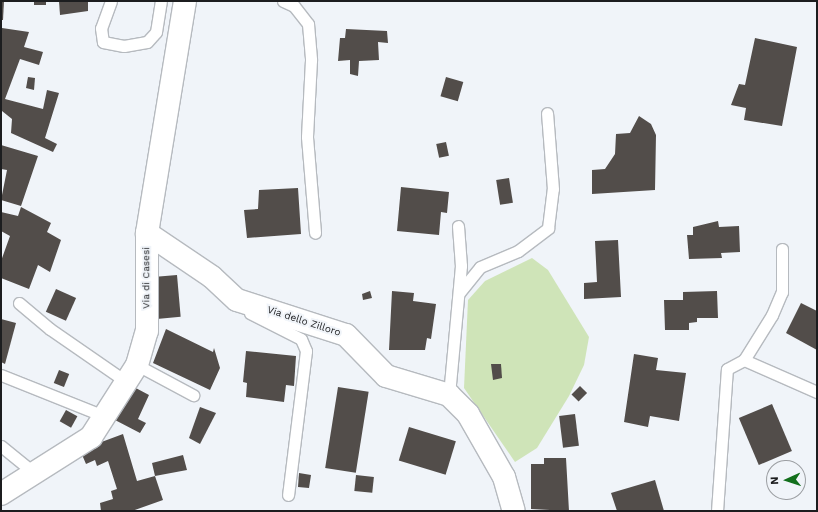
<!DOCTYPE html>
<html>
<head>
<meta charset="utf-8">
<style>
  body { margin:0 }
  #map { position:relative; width:818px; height:512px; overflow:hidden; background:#f0f4f9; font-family:"Work Sans",sans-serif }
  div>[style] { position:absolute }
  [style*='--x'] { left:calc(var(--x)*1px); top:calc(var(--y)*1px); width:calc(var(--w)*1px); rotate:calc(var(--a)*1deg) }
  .green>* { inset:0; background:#cfe4b8 }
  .building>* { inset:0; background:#524d4a; transform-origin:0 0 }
  .roads { filter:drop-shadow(1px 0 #b6babf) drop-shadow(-1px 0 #b6babf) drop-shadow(0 1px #b6babf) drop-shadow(0 -1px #b6babf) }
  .service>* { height:11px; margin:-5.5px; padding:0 5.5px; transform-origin:5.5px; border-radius:5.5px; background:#fff }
  .minor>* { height:22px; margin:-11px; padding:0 11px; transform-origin:11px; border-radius:11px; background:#fff }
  span { translate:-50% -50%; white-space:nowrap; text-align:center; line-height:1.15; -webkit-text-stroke:4px #f0f4f9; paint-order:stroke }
  .street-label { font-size:10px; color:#1c1d1f }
  .frame { position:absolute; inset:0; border:2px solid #1c1d1f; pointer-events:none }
  .north { position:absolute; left:766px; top:460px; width:40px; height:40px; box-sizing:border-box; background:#f0f4f9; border:1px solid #9b9ea2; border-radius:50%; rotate:267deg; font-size:11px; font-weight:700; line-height:16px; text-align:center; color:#1c1d1f }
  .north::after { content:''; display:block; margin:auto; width:14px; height:18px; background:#126f1c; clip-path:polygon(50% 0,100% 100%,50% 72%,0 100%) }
</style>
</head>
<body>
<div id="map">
  <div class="green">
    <i style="clip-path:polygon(532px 258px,548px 270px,589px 337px,584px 365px,569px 396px,537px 448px,515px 462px,464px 388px,468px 300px,485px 281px)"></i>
  </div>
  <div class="building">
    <i style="clip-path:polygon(1px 1px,4px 1px,3px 20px,1px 20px)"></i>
    <i style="left:34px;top:1px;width:12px;height:4px"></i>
    <i style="clip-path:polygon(59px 1px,88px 1px,88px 11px,60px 15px)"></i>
    <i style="clip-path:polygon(2px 28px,29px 32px,24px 47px,43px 52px,39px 65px,20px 59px,5px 99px,43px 109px,47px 90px,59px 93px,45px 138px,57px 144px,53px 152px,11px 133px,12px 119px,2px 111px,1px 115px)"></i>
    <i style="clip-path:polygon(346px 29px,387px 31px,388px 43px,378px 42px,379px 60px,359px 61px,358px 76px,350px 74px,350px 60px,338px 61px,340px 38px,345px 38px)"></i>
    <i style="clip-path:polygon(755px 38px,797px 47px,782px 126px,744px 120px,746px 108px,731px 105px,739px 84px,745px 85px)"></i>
    <i style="clip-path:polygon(28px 77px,35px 78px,34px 90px,26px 88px)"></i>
    <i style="left:446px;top:77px;width:18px;height:20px;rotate:16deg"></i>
    <i style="clip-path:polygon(639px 116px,651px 124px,656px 135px,655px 190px,592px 194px,592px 170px,605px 169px,615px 154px,616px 134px,630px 133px)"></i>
    <i style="left:446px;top:142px;width:14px;height:10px;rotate:78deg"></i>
    <i style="clip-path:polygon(1px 145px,38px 156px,21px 206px,1px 200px,7px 170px,1px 169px)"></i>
    <i style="left:509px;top:178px;width:25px;height:13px;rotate:81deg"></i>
    <i style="clip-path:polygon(401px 187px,449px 192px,447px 213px,441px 212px,439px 235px,397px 231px)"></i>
    <i style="clip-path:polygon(298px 188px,301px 234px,247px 238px,244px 210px,258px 209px,259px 190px)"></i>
    <i style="clip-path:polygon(21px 207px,51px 223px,47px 232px,61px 240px,50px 272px,38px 265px,29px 289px,1px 278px,1px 261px,10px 236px,1px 231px,1px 212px,18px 216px)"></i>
    <i style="clip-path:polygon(718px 221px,719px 227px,739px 226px,740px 252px,721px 253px,722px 258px,689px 259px,687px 235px,693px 235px,693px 227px)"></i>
    <i style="clip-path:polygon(618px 240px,621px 297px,584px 299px,584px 283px,597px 282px,595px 241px)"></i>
    <i style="left:177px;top:275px;width:42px;height:24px;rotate:85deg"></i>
    <i style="left:56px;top:289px;width:22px;height:25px;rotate:24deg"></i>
    <i style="clip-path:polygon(370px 291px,372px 298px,363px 300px,362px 294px)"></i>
    <i style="clip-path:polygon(392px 291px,414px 293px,413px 301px,436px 304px,431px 339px,427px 338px,425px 350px,389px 350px)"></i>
    <i style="clip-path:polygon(717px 291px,718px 318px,697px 318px,697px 322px,689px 323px,689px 330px,665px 330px,664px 300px,683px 300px,683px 292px)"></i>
    <i style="clip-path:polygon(801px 303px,817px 311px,817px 350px,786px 333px)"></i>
    <i style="clip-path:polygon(1px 319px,16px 323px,5px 364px,1px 362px)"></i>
    <i style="clip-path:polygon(166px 329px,213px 352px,214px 348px,220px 368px,210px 390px,153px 363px)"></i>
    <i style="clip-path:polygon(246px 351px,296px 356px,294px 386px,286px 385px,284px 402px,246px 397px,247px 383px,243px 382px)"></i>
    <i style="clip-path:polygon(634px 354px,658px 358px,656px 370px,686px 373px,679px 421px,650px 416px,648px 427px,624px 422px)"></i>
    <i style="clip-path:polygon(491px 364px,501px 364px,502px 378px,493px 380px)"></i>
    <i style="left:59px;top:370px;width:11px;height:14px;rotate:22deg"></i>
    <i style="clip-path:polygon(132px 386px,149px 395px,138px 419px,146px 423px,140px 433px,115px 420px)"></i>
    <i style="left:580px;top:386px;width:10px;height:12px;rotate:45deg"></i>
    <i style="left:338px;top:387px;width:31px;height:82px;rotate:9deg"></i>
    <i style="left:772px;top:404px;width:51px;height:36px;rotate:67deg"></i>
    <i style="clip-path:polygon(200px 407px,216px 413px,200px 444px,189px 438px)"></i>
    <i style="left:66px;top:410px;width:13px;height:13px;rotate:29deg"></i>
    <i style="left:575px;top:414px;width:32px;height:16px;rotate:83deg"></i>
    <i style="left:409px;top:427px;width:49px;height:35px;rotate:17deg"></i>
    <i style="clip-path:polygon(123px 434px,137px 481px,155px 476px,163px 500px,132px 511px,101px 511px,100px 503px,113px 499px,111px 491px,117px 489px,108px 461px,97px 466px,95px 460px,86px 464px,80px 450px)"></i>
    <i style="clip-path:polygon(183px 455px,187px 470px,155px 476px,152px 463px)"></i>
    <i style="clip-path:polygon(544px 458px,566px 458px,569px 511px,531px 509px,531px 464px,544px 464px)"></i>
    <i style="clip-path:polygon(299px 473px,311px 475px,309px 488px,298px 487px)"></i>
    <i style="left:356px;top:475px;width:18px;height:16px;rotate:6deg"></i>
    <i style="clip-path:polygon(655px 480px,664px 511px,617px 511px,611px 493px)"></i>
  </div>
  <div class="roads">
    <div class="service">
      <i style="--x:111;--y:1;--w:29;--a:110"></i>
      <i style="--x:101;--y:28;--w:14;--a:82"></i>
      <i style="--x:103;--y:42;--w:21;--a:11"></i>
      <i style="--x:124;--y:46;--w:23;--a:-10"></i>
      <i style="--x:147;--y:42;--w:13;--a:-48"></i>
      <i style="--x:156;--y:32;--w:31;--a:-81"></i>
      <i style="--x:283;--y:1;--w:12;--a:24"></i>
      <i style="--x:294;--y:6;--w:23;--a:52"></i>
      <i style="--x:308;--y:24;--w:36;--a:85"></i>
      <i style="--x:311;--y:60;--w:77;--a:93"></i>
      <i style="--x:307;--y:137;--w:96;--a:85.2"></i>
      <i style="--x:459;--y:293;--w:33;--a:-51"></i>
      <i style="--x:480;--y:267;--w:41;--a:-22.8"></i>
      <i style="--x:518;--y:251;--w:38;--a:-37"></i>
      <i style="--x:548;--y:228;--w:39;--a:-83"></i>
      <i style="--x:553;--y:189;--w:76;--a:-94.5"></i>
      <i style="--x:19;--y:303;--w:40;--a:40"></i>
      <i style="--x:50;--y:329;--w:95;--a:34.7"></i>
      <i style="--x:250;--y:313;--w:57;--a:27"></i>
      <i style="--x:301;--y:339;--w:13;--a:67"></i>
      <i style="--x:306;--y:351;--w:145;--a:97.1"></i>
      <i style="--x:744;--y:360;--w:80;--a:23.7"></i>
      <i style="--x:137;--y:365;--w:64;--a:28.2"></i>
      <i style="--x:1;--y:375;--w:111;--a:21.7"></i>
      <i style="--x:449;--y:395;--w:130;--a:-84.7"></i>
      <i style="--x:461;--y:266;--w:40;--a:-94.3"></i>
      <i style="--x:1;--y:446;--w:40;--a:39"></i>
      <i style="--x:717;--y:511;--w:142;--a:-86"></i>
      <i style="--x:727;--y:369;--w:19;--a:-28"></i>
      <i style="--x:744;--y:360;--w:53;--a:-58.1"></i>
      <i style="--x:772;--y:315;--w:25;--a:-67"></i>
      <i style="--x:782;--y:292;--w:43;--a:-90"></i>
    </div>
    <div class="minor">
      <i style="--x:147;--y:233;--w:78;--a:34.1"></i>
      <i style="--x:212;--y:277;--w:34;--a:43"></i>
      <i style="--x:237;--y:300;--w:114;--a:17.8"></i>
      <i style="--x:346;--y:335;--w:57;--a:45.7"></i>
      <i style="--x:386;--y:376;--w:66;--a:16.8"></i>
      <i style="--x:449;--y:395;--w:27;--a:45"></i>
      <i style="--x:468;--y:414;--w:73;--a:60.3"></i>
      <i style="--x:504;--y:477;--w:35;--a:74"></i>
      <i style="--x:1;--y:494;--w:107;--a:-32.3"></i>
      <i style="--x:91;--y:437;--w:85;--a:-57.4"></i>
      <i style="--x:137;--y:365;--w:35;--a:-74"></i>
      <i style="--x:147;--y:331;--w:98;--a:-90"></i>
      <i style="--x:147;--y:233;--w:235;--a:-80.7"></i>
    </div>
  </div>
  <div class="street-label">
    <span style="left:146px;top:278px;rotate:-90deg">Via di Casesi</span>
    <span style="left:304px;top:321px;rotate:18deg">Via dello Zilloro</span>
  </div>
  <div class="frame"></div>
  <div class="north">N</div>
</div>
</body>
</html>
